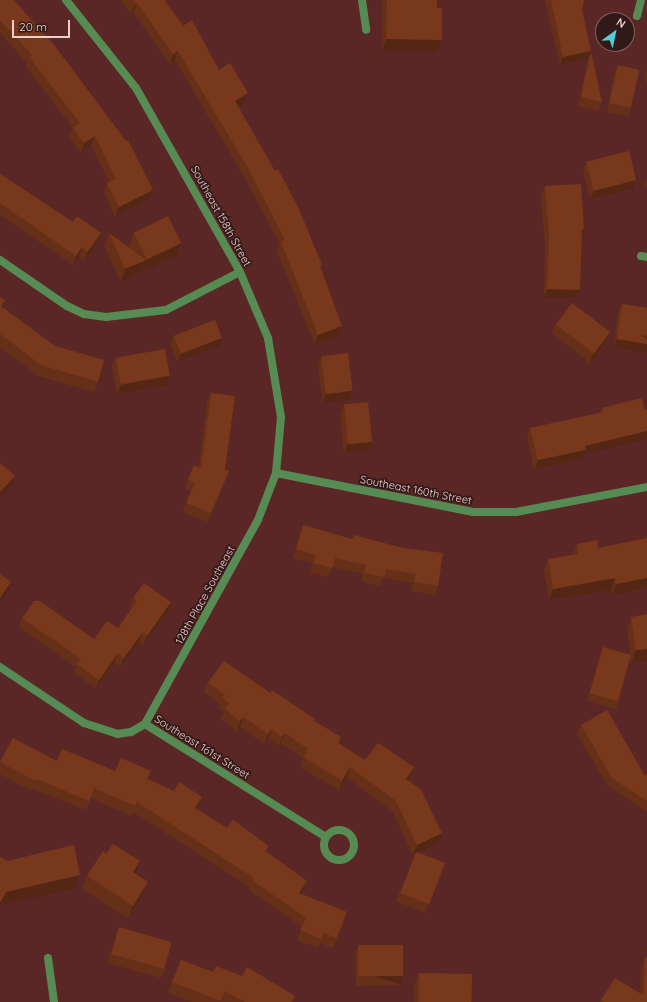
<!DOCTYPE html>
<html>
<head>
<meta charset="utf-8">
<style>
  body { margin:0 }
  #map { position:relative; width:647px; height:1002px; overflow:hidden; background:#5b2726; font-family:Quicksand,sans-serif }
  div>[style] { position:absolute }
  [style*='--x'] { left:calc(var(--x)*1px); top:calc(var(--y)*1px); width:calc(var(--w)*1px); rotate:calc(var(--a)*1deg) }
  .service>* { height:8px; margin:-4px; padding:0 4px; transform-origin:4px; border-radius:4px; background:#578b54 }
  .minor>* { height:8px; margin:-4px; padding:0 4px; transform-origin:4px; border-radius:4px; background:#578b54 }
  .minor>.ring { margin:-4px; padding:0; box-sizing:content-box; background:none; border:8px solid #578b54; border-radius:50% }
  .wall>* { inset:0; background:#663018 }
  .shaded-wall>* { inset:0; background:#532714; transform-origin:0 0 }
  .building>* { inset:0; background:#77381c; transform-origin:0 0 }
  span { translate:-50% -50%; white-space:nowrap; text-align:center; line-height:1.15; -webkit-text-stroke:3.5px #311918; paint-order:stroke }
  .street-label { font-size:11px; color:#efcecb }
  .north { position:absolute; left:595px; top:12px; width:40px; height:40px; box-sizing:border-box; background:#311918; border:1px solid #7d6160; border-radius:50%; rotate:33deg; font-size:11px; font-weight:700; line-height:16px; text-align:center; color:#efcecb }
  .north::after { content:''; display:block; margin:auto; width:14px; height:18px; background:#52ccd6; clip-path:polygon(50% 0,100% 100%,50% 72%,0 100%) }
  .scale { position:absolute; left:12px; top:20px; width:58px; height:18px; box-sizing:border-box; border:2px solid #efcecb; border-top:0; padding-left:5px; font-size:12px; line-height:14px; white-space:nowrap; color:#efcecb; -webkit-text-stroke:3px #311918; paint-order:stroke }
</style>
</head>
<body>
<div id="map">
  <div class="service">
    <i style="--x:362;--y:0;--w:30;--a:82"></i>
  </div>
  <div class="minor">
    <i style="--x:66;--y:0;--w:112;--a:51.5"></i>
    <i style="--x:136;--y:88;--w:211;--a:60.5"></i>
    <i style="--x:240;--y:272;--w:72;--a:67"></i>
    <i style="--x:268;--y:338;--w:80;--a:80.7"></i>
    <i style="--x:281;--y:417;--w:56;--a:95.1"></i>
    <i style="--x:276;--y:473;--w:50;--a:111"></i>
    <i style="--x:258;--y:520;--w:233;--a:119"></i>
    <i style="--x:637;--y:16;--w:16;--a:-76"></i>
    <i style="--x:641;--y:256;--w:6;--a:9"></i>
    <i style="--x:0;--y:260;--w:81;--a:34.5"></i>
    <i style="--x:67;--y:306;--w:19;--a:25"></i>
    <i style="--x:84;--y:314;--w:22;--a:8"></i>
    <i style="--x:106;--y:317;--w:60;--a:-6.7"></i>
    <i style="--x:166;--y:310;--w:83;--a:-27.2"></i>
    <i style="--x:276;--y:473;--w:201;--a:11.2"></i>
    <i style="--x:473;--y:512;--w:43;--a:0"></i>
    <i style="--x:516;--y:512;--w:133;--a:-10.8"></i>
    <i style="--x:0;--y:667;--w:101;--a:33.7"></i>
    <i style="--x:84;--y:723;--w:35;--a:18"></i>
    <i style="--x:117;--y:734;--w:14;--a:-8"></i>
    <i style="--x:131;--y:732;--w:16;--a:-30"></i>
    <i style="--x:145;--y:724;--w:213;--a:32"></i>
    <i class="ring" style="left:324px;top:830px;width:22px;height:22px"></i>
    <i style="--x:48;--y:958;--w:44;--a:82.2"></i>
  </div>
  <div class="wall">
    <i style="clip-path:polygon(0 0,149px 199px,115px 217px,104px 192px,107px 183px,109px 182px,91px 145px,81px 153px,69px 137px,73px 128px,26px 67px,27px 63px,0 33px)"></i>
    <i style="clip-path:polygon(121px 0,164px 0,219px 70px,244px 103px,238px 106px,321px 268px,339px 336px,315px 345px,277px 251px,280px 245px,245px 178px,175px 60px,170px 64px,133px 12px,131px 14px)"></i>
    <i style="clip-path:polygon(382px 0,437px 0,437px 8px,442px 40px,437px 52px,382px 52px)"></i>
    <i style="clip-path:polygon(545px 0,584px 0,582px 9px,588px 59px,560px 65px)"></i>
    <i style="clip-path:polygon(591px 52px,602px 102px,598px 111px,578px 106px,588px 60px)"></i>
    <i style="clip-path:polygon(618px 65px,631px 108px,628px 117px,607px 112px,614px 74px)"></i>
    <i style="clip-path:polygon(647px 69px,647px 85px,645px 76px)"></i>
    <i style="clip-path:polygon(586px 162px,636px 180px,633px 189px,590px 199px,583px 171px)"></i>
    <i style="clip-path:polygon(0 174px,73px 222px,101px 233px,98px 241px,84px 260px,79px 256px,73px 265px,0 215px)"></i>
    <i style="clip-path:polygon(647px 179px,647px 187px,645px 186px)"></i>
    <i style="clip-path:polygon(545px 186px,582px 236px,577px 298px,544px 297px,545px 246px,541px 195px)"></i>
    <i style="clip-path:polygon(109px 233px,131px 249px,129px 246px,134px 233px,176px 256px,142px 272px,141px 272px,121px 282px,104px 246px)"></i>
    <i style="clip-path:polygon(0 297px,2px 307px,98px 382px,94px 392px,38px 376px,0 347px)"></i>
    <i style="clip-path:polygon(622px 304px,647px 308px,647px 337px,646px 340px,647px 340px,647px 353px,613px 348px,618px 313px)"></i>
    <i style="clip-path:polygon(555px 324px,610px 332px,607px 341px,590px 363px,552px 333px)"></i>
    <i style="clip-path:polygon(174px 335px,222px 338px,219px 347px,177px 362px,171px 344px)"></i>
    <i style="clip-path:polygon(116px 357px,170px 376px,167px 385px,117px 394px,112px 366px)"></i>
    <i style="clip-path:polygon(321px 357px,349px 400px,323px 403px,318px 365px)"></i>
    <i style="clip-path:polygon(211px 393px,225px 470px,229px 471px,208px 522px,183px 512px,191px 491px,185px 489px,188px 480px,199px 467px,207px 402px)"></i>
    <i style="clip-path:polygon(642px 398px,584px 454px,583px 459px,534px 469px,527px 437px,530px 428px,600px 413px,602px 408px)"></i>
    <i style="clip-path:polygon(344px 405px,372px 442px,369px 451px,344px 453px,340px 414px)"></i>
    <i style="clip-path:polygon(303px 525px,352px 539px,354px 535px,438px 586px,435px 595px,411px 591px,413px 583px,383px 578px,380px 586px,361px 581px,363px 574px,332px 567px,328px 577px,310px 572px,313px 563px,293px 558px)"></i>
    <i style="clip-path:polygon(647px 538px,647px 588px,612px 595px,611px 590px,549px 600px,544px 570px,548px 559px,573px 555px,577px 544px,598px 548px)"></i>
    <i style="clip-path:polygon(133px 598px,168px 611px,143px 645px,139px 642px,121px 667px,114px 662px,96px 688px,74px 673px,76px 667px,19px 627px,22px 618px,94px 639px,118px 628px,132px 608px,130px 607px)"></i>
    <i style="clip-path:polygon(631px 617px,647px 661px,631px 663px,630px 657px,619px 700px,616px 709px,587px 701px,600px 656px,603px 647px,630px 654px,627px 629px)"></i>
    <i style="clip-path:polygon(208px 682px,270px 693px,341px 737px,339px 743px,365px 760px,414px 767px,411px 777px,408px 780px,438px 843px,418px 852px,445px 863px,425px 913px,396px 901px,416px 854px,413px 855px,392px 811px,347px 777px,339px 790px,300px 767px,303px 758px,281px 743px,279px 746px,268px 739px,264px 744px,240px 727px,237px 731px,221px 719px,224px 712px,219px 708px,220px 704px,204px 692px)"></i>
    <i style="clip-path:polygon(581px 725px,645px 776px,647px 773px,647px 812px,608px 786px,577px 734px)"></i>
    <i style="clip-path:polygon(57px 761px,115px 771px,148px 779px,174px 791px,202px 797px,197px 809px,267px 852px,307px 881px,304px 890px,302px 894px,344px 922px,333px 948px,320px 943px,318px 948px,297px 940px,302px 927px,249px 890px,250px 887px,133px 812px,132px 816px,91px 798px,86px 810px,33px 789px,32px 791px,0 774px,0 762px)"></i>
    <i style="clip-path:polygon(136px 874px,143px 895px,128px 918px,82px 889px,87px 876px)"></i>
    <i style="clip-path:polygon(119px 927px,165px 969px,161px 978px,108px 963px,116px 936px)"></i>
    <i style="clip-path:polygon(358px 946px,403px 976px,400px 985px,356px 986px,355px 955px)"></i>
    <i style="clip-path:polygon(645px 957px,647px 1002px,600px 1002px,601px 1000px,640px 993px,641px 968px)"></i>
    <i style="clip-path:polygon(181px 960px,213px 972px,295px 996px,293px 1002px,192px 1002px,168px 993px)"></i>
    <i style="clip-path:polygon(419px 973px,471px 1002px,414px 1002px,414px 986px)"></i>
  </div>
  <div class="shaded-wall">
    <i style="clip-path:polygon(137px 3px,133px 12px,131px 14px,135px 4px)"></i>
    <i style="clip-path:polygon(386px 39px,442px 40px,437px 52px,382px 52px)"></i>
    <i style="clip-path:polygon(178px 51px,175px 60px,170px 64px,173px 54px)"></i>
    <i style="clip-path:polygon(591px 51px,588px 59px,560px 65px,563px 57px)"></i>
    <i style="clip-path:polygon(248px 93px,244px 103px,232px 110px,235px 101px)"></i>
    <i style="clip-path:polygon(95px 136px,91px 145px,81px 153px,84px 143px)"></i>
    <i style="clip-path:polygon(636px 180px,633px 189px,590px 199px,594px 191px)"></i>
    <i style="clip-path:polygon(153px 190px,149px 199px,115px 217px,119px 207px)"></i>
    <i style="clip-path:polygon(582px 229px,584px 229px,581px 238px)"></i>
    <i style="clip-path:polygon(101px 233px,98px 241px,84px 260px,87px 252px)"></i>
    <i style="clip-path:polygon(181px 243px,176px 256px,142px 272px,146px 259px)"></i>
    <i style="clip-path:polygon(82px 247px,79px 256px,73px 265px,76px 256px)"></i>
    <i style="clip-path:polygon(146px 260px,141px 272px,121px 282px,125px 269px)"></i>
    <i style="clip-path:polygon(547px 289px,580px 290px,577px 298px,544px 297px)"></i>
    <i style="clip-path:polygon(342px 326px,339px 336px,315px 345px,318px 335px)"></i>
    <i style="clip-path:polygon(610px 332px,607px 341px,590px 363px,593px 354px)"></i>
    <i style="clip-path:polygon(222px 338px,219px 347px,177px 362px,181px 354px)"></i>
    <i style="clip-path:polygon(617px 339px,647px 344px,647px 353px,613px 348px)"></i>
    <i style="clip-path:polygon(170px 376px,167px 385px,117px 394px,121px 385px)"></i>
    <i style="clip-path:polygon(353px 391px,349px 400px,323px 403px,326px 394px)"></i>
    <i style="clip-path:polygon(647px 431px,647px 439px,584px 454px,583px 459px,534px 469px,538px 460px,585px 446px)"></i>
    <i style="clip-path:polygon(372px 442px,369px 451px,344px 453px,348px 444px)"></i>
    <i style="clip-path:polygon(229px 471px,225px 480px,208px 522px,211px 513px)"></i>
    <i style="clip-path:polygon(15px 476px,12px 485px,0 498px,0 492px)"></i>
    <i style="clip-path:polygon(615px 578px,611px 590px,549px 600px,553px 589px)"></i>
    <i style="clip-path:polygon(647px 578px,647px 588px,612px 595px,616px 584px)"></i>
    <i style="clip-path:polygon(11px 582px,8px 591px,0 603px,0 598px)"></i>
    <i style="clip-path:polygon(171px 602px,168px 611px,143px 645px,147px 636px)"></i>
    <i style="clip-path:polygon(142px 633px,139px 642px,121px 667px,124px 658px)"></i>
    <i style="clip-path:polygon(647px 649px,647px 661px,631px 663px,636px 650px)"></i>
    <i style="clip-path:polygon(118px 653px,114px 662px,96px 688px,99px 680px)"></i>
    <i style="clip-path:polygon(243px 717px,240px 727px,237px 731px,240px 721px)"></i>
    <i style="clip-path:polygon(271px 729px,268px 739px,264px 744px,268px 734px)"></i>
    <i style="clip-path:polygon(285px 733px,281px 743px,279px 746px,282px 737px)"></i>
    <i style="clip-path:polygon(350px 767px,347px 777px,339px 790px,342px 781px)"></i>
    <i style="clip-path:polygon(414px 767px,411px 777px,402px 789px,406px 779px)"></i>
    <i style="clip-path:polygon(202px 797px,199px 806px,192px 817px,195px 808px)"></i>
    <i style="clip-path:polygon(442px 833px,438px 843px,413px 855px,417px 845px)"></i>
    <i style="clip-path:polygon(140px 861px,136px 874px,133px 872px)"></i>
    <i style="clip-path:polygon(80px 875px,76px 888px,2px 905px,0 908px,0 903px,6px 892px)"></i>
    <i style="clip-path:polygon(307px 881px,304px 890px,296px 902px,299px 893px)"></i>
    <i style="clip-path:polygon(148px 882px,143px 895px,128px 918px,133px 906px)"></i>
    <i style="left:403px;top:976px;width:9px;height:44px;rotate:108deg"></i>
  </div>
  <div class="building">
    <i style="clip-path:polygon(0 0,14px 0,55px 46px,126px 141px,128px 140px,153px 190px,119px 207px,107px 183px,116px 179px,95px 136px,84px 143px,73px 128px,80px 123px,29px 57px,32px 55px,0 20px)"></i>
    <i style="clip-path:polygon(132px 0,164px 0,183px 26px,192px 20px,219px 70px,230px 63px,248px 93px,235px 101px,275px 171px,278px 169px,299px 209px,322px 265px,320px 266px,342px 326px,318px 335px,281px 242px,285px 240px,248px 168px,178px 51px,173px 54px,137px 3px,135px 4px)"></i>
    <i style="clip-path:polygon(387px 0,437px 0,437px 8px,442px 8px,442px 40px,386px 39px)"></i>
    <i style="clip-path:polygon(551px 0,584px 0,582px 9px,591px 51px,563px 57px)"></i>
    <i style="clip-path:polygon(591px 52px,602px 102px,581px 97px)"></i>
    <i style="left:618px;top:65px;width:22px;height:39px;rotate:13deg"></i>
    <i style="left:629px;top:151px;width:30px;height:44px;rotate:76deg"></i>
    <i style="clip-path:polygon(0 174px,73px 222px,77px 216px,101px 233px,87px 252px,82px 247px,76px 256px,0 203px)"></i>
    <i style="clip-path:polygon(581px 184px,584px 229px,582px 229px,580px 290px,547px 289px,549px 237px,545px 186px)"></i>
    <i style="left:168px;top:216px;width:30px;height:38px;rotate:64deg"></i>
    <i style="clip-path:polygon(109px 233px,146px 260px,125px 269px)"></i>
    <i style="clip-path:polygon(0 297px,5px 300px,1px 306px,55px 346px,104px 360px,98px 382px,41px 365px,0 334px)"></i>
    <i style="left:572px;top:303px;width:48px;height:27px;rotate:37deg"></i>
    <i style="clip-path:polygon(622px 304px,647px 308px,647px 336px,640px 335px,647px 340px,647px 344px,617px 339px)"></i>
    <i style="left:215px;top:320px;width:19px;height:44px;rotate:69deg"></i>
    <i style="left:165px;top:349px;width:27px;height:50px;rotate:80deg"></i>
    <i style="left:348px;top:353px;width:38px;height:27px;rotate:83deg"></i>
    <i style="clip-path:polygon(211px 393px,235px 396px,225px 470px,229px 471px,211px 513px,186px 503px,195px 483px,188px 480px,194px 465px,201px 468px)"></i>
    <i style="clip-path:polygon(642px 398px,645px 410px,647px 410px,647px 431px,585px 446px,586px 450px,538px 460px,530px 428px,603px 412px,602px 408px)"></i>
    <i style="left:368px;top:402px;width:40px;height:24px;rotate:84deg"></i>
    <i style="clip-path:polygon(0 463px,15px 476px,0 492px)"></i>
    <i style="clip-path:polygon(303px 525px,352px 539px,354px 535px,403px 548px,443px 553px,438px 586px,414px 582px,416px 574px,386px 569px,384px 577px,364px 573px,366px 565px,335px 558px,332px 568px,314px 563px,316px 555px,296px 549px)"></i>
    <i style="clip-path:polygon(647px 538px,647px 578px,616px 584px,615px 578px,553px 589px,548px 559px,578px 554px,577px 544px,597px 540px,598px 548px)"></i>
    <i style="clip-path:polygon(0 574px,11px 582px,0 598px)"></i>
    <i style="clip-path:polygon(144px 583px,171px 602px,147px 636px,142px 633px,124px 658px,118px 653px,99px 680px,77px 664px,81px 659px,22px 618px,34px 601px,40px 601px,94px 639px,107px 621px,118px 628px,137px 601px,133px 598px)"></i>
    <i style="clip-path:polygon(647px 614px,647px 649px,636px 650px,631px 617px)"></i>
    <i style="left:603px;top:647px;width:29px;height:48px;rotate:16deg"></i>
    <i style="clip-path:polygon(224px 661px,270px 693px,272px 690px,315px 719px,314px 721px,341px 737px,338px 743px,365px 760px,378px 743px,414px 767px,406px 779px,421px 790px,442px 833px,417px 845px,396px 801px,350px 767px,342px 781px,304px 757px,308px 749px,285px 733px,282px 737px,271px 729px,268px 734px,243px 717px,240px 721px,225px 709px,229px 703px,222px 698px,225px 695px,208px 682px)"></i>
    <i style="clip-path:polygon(607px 710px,645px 776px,647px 773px,647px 801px,612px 778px,581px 725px)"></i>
    <i style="clip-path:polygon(13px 738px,57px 761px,62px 749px,115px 771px,121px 758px,151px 771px,147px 779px,174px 791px,179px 782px,202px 797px,195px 808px,227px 828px,233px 820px,269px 846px,265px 851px,307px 881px,299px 893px,347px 912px,336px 938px,324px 933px,321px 939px,300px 930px,306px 918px,252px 880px,254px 878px,137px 802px,135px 806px,94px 788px,89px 801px,37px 779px,36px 781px,0 762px)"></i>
    <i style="clip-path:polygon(113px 844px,140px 861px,133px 872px,148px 882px,133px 906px,87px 876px,103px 851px,106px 854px)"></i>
    <i style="clip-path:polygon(74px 845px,80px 875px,6px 892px,0 903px,0 857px,7px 861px)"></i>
    <i style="left:416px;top:852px;width:31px;height:44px;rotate:21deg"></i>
    <i style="left:119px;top:927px;width:55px;height:28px;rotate:16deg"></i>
    <i style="left:403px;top:945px;width:31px;height:45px;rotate:90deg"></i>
    <i style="clip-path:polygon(645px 957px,647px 957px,647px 1002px,604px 1002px,601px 1000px,615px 978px,643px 995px)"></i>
    <i style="clip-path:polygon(181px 960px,213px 972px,216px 966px,242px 976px,247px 967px,295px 996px,291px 1002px,245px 1002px,225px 991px,221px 1001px,172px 982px)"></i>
    <i style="left:419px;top:973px;width:53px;height:29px;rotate:1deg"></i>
  </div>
  <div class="street-label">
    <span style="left:221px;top:216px;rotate:61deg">Southeast 158th Street</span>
    <span style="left:416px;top:490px;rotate:11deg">Southeast 160th Street</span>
    <span style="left:205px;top:595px;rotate:-61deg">128th Place Southeast</span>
    <span style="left:202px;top:747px;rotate:32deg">Southeast 161st Street</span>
  </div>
  <div class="north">N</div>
  <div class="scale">20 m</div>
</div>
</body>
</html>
